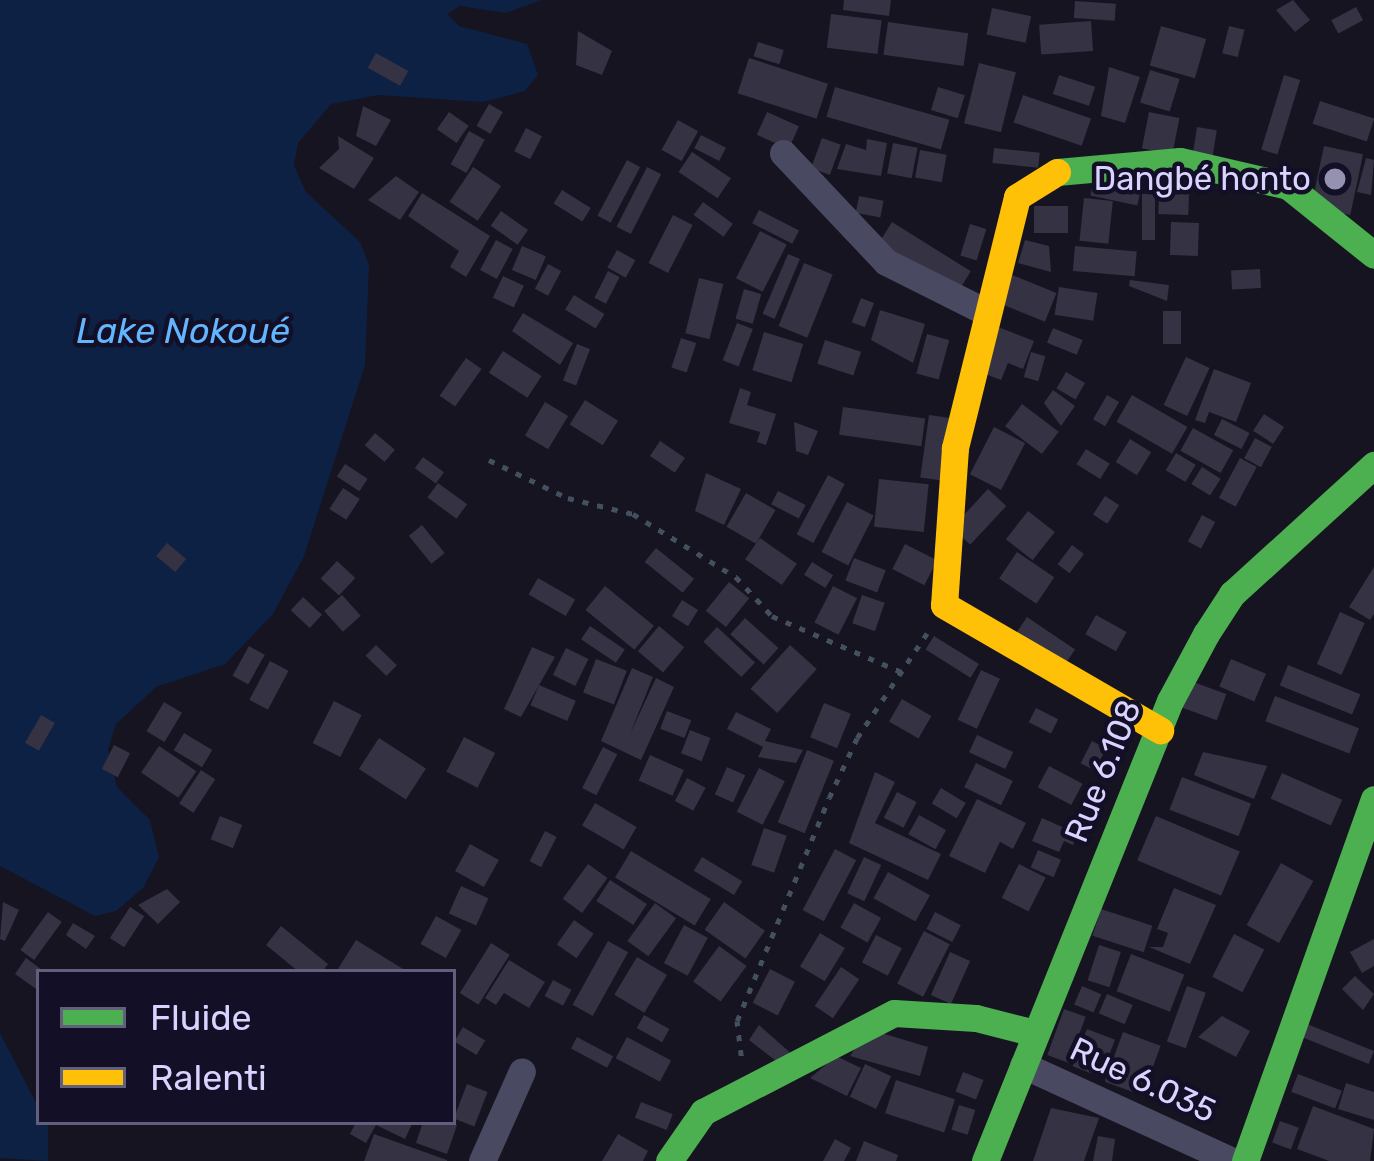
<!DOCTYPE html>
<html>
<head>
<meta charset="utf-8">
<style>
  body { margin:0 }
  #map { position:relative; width:1374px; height:1161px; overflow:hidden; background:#161421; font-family:Rubik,sans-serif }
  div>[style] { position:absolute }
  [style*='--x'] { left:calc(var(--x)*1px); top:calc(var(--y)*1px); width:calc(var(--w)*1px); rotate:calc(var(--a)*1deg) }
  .water>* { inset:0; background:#0d2144 }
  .building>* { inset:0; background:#343243; transform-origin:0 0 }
  .path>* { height:4.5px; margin-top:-2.25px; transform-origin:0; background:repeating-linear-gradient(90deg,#44505f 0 6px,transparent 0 15px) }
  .street>* { height:27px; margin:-13.5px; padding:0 13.5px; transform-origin:13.5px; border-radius:13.5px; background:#4a4962 }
  .fast>* { height:27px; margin:-13.5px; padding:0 13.5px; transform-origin:13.5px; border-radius:13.5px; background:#4caf50 }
  .slow>* { height:27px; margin:-13.5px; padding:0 13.5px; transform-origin:13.5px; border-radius:13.5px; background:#ffc107 }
  .dots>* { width:33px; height:33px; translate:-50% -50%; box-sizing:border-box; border:6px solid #130f26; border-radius:50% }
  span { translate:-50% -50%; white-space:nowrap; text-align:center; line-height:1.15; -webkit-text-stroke:9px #130f26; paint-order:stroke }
  .poi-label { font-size:33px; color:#d9d4ff }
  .right { translate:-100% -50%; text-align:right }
  .street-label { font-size:33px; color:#d9d4ff }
  .water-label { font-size:36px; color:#62b6ff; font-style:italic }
  .legend { position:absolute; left:36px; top:969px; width:420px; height:156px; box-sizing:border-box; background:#130f26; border:3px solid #625e7d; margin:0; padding:15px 21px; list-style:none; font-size:36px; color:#d9d4ff }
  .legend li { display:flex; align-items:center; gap:24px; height:60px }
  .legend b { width:60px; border:3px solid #625e7d }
</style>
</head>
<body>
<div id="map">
  <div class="water">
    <i style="clip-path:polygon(0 0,542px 0,506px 13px,460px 6px,447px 14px,459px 26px,527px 44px,538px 75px,525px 91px,483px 102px,378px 95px,331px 104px,298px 143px,294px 166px,306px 192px,360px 242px,369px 265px,365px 365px,304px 556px,273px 614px,225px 664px,156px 687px,116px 724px,108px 749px,117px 787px,150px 820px,159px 857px,143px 888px,116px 911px,95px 916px,0 866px)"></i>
    <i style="clip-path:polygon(0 1033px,48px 1126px,48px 1161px,0 1158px)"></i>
  </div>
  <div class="building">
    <i style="clip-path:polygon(844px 0,891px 0,889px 16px,843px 10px)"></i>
    <i style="clip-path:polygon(1293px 0,1310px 20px,1295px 32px,1276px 10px)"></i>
    <i style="left:1075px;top:1px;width:41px;height:17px;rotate:4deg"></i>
    <i style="left:1356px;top:7px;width:15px;height:28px;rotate:62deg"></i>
    <i style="left:992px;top:8px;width:40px;height:27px;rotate:12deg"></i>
    <i style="left:831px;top:14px;width:51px;height:34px;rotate:7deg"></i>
    <i style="left:1091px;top:21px;width:30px;height:52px;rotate:86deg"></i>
    <i style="left:888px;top:22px;width:81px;height:33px;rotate:8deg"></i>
    <i style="left:1161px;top:26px;width:47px;height:41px;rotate:16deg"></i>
    <i style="left:1229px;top:26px;width:16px;height:28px;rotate:14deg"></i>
    <i style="clip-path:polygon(578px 31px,612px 51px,602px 75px,576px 65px)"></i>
    <i style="left:758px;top:42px;width:27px;height:15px;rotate:17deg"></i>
    <i style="left:376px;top:53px;width:37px;height:17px;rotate:29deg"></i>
    <i style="left:749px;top:58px;width:83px;height:37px;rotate:18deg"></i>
    <i style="left:979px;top:63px;width:38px;height:62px;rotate:14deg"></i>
    <i style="clip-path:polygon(1109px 67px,1140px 77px,1125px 123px,1101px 116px)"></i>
    <i style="left:1150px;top:70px;width:31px;height:34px;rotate:17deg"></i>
    <i style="left:1059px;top:75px;width:38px;height:20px;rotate:18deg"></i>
    <i style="left:1284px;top:75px;width:17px;height:78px;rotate:17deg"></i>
    <i style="left:835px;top:87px;width:119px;height:31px;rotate:16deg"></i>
    <i style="left:938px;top:87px;width:28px;height:24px;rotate:17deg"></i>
    <i style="left:1023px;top:95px;width:72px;height:29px;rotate:19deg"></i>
    <i style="left:1320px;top:101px;width:57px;height:24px;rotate:18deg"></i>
    <i style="left:489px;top:104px;width:16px;height:25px;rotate:30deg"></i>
    <i style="clip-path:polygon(363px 106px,391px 120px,376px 146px,356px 136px)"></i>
    <i style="left:449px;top:112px;width:24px;height:21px;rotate:35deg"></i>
    <i style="left:767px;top:112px;width:35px;height:25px;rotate:24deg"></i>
    <i style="left:1149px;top:112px;width:31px;height:37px;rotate:11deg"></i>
    <i style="left:678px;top:120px;width:23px;height:34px;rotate:29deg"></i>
    <i style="left:1197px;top:127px;width:20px;height:28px;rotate:9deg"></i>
    <i style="left:526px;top:128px;width:18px;height:26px;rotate:27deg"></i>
    <i style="left:469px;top:131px;width:18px;height:38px;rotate:29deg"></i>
    <i style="left:701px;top:135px;width:28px;height:15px;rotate:27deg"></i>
    <i style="clip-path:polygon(338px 136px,374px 158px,354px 189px,319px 168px,339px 149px)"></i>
    <i style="left:822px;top:138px;width:20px;height:32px;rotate:20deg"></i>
    <i style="clip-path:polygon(867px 139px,887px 143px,881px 176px,837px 169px,846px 144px,866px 150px)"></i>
    <i style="left:893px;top:143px;width:25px;height:31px;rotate:11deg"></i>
    <i style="left:1324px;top:146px;width:40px;height:62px;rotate:12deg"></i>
    <i style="left:994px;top:148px;width:46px;height:15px;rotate:6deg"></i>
    <i style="left:920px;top:150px;width:27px;height:28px;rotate:10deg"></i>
    <i style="left:692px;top:152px;width:47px;height:24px;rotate:34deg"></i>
    <i style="clip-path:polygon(1366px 158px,1374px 160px,1371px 195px,1357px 192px)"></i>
    <i style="left:627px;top:160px;width:15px;height:63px;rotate:28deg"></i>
    <i style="left:1160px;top:166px;width:30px;height:48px;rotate:2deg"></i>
    <i style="left:473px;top:167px;width:34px;height:42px;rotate:34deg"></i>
    <i style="left:647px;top:167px;width:16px;height:67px;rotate:27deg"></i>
    <i style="left:1096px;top:169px;width:48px;height:27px;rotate:12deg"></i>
    <i style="clip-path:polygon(396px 176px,419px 192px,400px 220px,368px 200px)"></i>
    <i style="left:562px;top:190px;width:34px;height:16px;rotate:32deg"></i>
    <i style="clip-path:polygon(422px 193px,490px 236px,466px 277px,450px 267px,459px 251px,408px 216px)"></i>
    <i style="left:1142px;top:194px;width:13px;height:46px"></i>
    <i style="left:859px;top:196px;width:25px;height:17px;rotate:11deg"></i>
    <i style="left:1084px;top:198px;width:29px;height:43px;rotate:6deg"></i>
    <i style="left:703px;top:202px;width:37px;height:16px;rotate:36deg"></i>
    <i style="left:1034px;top:206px;width:34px;height:27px"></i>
    <i style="left:759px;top:210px;width:45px;height:15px;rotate:27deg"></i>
    <i style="left:501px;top:211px;width:33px;height:18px;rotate:35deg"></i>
    <i style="left:673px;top:215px;width:22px;height:54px;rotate:27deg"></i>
    <i style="left:892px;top:222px;width:93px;height:28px;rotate:32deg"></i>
    <i style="left:1171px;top:222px;width:28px;height:33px;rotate:2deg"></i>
    <i style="left:970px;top:224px;width:17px;height:33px;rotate:17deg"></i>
    <i style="left:760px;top:231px;width:30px;height:53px;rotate:27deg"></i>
    <i style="left:496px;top:240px;width:19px;height:34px;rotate:28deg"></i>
    <i style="clip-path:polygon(1025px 240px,1049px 246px,1051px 272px,1018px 263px)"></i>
    <i style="left:522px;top:246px;width:26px;height:26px;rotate:23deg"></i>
    <i style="left:1075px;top:246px;width:62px;height:25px;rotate:5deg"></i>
    <i style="left:617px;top:250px;width:21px;height:20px;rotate:29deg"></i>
    <i style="left:788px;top:254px;width:13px;height:65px;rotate:23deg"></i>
    <i style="left:804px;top:263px;width:31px;height:68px;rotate:22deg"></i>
    <i style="left:548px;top:264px;width:15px;height:28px;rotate:28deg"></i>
    <i style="left:1260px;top:269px;width:19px;height:29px;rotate:87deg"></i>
    <i style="left:608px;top:271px;width:13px;height:30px;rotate:27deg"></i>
    <i style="left:1012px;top:275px;width:48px;height:31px;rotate:22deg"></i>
    <i style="left:503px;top:276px;width:23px;height:24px;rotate:25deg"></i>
    <i style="left:699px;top:278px;width:25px;height:57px;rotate:14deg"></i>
    <i style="clip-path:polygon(1130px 280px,1169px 285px,1167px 301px,1129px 286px)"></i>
    <i style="left:1059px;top:287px;width:39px;height:28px;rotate:9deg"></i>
    <i style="left:744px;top:289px;width:18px;height:31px;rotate:16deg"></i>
    <i style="left:574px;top:295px;width:36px;height:17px;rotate:32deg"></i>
    <i style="left:861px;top:298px;width:14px;height:26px;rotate:21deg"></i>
    <i style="clip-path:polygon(880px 310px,925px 324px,913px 363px,871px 340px)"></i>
    <i style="left:1163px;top:311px;width:18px;height:33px"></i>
    <i style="clip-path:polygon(523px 313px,573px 343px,560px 365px,512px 331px)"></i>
    <i style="left:737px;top:323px;width:17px;height:40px;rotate:21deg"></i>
    <i style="clip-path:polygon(998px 327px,1034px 341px,1023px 369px,1008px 363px,1001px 380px,980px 372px)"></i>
    <i style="left:1053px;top:328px;width:32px;height:16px;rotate:22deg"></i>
    <i style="left:764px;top:332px;width:41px;height:40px;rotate:17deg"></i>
    <i style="left:927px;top:334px;width:23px;height:41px;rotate:15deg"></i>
    <i style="left:681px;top:338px;width:16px;height:31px;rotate:18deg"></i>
    <i style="left:825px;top:340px;width:38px;height:25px;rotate:18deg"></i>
    <i style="left:577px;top:344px;width:14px;height:39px;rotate:21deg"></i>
    <i style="left:503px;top:351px;width:46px;height:26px;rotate:33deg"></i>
    <i style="left:1031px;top:352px;width:15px;height:26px;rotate:16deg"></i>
    <i style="left:1186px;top:357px;width:26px;height:53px;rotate:25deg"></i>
    <i style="left:466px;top:358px;width:19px;height:46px;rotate:35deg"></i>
    <i style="clip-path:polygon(1214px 369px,1251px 383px,1236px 422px,1209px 412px,1205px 423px,1195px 420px)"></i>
    <i style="left:1066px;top:372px;width:22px;height:19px;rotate:30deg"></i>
    <i style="clip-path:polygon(740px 388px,751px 392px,747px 405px,776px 414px,766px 445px,757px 442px,760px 432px,729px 423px)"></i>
    <i style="clip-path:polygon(1053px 390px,1075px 406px,1061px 426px,1044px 403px)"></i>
    <i style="left:1107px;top:395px;width:14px;height:28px;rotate:30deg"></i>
    <i style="left:1132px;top:395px;width:64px;height:31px;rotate:30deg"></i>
    <i style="left:585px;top:400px;width:39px;height:29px;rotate:32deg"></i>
    <i style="left:545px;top:402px;width:27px;height:39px;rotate:31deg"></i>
    <i style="left:1022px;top:404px;width:46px;height:28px;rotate:37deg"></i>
    <i style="left:843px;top:407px;width:83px;height:28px;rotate:8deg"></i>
    <i style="left:1264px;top:414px;width:24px;height:20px;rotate:33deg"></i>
    <i style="left:929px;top:415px;width:27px;height:63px;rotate:8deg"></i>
    <i style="left:1222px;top:419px;width:31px;height:18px;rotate:27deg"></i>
    <i style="clip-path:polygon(794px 422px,818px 431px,808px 455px,796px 451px)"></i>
    <i style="left:994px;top:427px;width:35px;height:53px;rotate:27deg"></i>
    <i style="left:1193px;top:428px;width:46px;height:26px;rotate:29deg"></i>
    <i style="left:375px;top:433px;width:26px;height:16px;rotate:40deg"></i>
    <i style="left:1255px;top:438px;width:19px;height:23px;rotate:28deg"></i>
    <i style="left:1130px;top:439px;width:25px;height:27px;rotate:32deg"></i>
    <i style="left:660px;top:441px;width:30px;height:18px;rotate:34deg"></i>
    <i style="left:1086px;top:449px;width:28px;height:18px;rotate:32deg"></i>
    <i style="left:1176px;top:453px;width:23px;height:20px;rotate:31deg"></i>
    <i style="left:423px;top:457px;width:26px;height:14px;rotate:36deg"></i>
    <i style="left:1240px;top:458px;width:19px;height:45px;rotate:28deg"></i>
    <i style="left:345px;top:464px;width:27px;height:15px;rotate:33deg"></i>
    <i style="left:1202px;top:467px;width:22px;height:20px;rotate:32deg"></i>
    <i style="clip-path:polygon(706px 473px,741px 489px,724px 525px,695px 511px)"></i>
    <i style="left:828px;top:475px;width:19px;height:67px;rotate:28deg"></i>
    <i style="left:879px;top:479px;width:50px;height:48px;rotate:6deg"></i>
    <i style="left:438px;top:483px;width:36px;height:18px;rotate:36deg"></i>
    <i style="left:343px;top:488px;width:20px;height:25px;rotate:33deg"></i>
    <i style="left:988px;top:489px;width:25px;height:53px;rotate:43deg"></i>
    <i style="left:778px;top:491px;width:31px;height:15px;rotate:27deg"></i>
    <i style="left:746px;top:493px;width:34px;height:39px;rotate:30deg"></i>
    <i style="left:1105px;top:496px;width:17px;height:22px;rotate:33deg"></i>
    <i style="left:847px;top:502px;width:30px;height:56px;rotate:27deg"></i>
    <i style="left:1028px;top:511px;width:34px;height:36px;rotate:38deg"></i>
    <i style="left:1202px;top:515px;width:15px;height:30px;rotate:28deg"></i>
    <i style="left:422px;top:525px;width:36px;height:17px;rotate:51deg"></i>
    <i style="left:760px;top:538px;width:45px;height:26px;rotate:35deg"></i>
    <i style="left:167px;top:543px;width:25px;height:17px;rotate:40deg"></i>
    <i style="left:905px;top:544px;width:36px;height:28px;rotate:27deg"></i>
    <i style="left:1072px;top:545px;width:15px;height:24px;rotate:37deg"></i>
    <i style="left:656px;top:548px;width:49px;height:18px;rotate:39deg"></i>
    <i style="left:1017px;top:552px;width:45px;height:32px;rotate:34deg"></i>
    <i style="left:854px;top:558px;width:34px;height:24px;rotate:21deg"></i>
    <i style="left:337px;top:561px;width:25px;height:24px;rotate:43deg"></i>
    <i style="left:812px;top:562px;width:25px;height:15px;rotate:32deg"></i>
    <i style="clip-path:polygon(1374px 567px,1374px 614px,1370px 620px,1349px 607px)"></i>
    <i style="left:538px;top:578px;width:43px;height:19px;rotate:30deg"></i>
    <i style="left:729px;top:582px;width:26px;height:37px;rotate:39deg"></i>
    <i style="left:605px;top:586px;width:63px;height:31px;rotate:39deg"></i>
    <i style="left:833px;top:586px;width:27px;height:41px;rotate:27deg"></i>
    <i style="left:342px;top:595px;width:28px;height:24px;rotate:48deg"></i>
    <i style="left:862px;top:595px;width:24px;height:30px;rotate:19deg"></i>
    <i style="left:303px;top:597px;width:26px;height:18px;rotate:43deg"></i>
    <i style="left:682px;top:600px;width:19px;height:19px;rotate:32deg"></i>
    <i style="left:1340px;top:612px;width:27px;height:57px;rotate:24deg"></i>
    <i style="left:1096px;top:615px;width:35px;height:22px;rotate:29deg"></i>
    <i style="left:1027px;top:617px;width:58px;height:28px;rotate:34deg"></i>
    <i style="left:745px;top:618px;width:45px;height:22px;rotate:42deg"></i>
    <i style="left:590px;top:626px;width:42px;height:16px;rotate:34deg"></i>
    <i style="left:659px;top:626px;width:33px;height:33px;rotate:40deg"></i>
    <i style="left:717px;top:627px;width:52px;height:20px;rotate:43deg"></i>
    <i style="left:934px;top:636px;width:53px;height:16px;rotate:32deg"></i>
    <i style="left:376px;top:645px;width:29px;height:15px;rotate:44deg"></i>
    <i style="left:790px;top:645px;width:36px;height:59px;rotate:42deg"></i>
    <i style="left:249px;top:646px;width:18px;height:34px;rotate:29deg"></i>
    <i style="clip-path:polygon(532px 647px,555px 657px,521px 717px,504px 709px)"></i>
    <i style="left:566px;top:648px;width:25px;height:30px;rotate:26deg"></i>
    <i style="left:596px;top:659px;width:33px;height:36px;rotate:21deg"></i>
    <i style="left:1231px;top:659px;width:38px;height:30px;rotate:23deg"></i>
    <i style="left:270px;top:661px;width:21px;height:44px;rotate:28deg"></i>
    <i style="left:1288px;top:665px;width:78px;height:22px;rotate:22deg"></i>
    <i style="clip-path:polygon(632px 668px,653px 677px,630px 734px,656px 678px,674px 687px,641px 760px,601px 741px)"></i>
    <i style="left:981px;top:670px;width:21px;height:55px;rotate:25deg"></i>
    <i style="left:1185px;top:679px;width:44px;height:28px;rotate:20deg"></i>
    <i style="left:539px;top:685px;width:40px;height:22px;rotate:23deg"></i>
    <i style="left:1275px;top:696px;width:90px;height:27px;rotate:21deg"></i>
    <i style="left:902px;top:699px;width:34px;height:26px;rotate:30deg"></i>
    <i style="left:334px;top:701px;width:31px;height:47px;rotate:27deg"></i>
    <i style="left:164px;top:702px;width:21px;height:34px;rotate:31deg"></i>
    <i style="left:824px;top:703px;width:29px;height:37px;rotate:22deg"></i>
    <i style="left:1036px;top:708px;width:25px;height:16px;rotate:27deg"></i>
    <i style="left:667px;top:711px;width:26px;height:19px;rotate:21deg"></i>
    <i style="clip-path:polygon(736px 712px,771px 729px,765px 741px,803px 750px,796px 763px,758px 757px,763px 747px,727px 729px)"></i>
    <i style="left:41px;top:715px;width:16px;height:32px;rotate:30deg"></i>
    <i style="left:690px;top:730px;width:22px;height:25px;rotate:21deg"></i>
    <i style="left:184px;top:733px;width:33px;height:20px;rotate:31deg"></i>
    <i style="left:977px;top:735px;width:40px;height:19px;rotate:25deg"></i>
    <i style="left:464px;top:737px;width:35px;height:39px;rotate:27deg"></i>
    <i style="left:379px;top:738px;width:56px;height:37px;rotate:33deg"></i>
    <i style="left:1092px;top:741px;width:16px;height:25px;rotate:27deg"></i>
    <i style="left:114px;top:745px;width:18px;height:27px;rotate:27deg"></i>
    <i style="left:159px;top:746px;width:45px;height:32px;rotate:34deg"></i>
    <i style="left:603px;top:747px;width:16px;height:46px;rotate:27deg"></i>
    <i style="left:807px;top:750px;width:29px;height:78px;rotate:22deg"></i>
    <i style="clip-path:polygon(1203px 752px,1267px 766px,1254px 799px,1194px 775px)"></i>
    <i style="left:650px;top:755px;width:37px;height:28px;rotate:24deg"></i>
    <i style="left:976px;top:763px;width:41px;height:27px;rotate:26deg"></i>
    <i style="left:1049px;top:766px;width:38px;height:24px;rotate:28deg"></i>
    <i style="left:727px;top:767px;width:20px;height:30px;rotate:24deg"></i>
    <i style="left:759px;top:768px;width:29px;height:49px;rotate:27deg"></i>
    <i style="left:201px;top:770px;width:17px;height:40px;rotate:33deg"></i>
    <i style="clip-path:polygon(875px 772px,895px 782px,875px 823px,941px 854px,928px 880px,849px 843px)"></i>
    <i style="left:1282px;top:773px;width:66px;height:28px;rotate:24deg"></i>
    <i style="left:1182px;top:777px;width:74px;height:35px;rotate:21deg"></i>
    <i style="left:687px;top:778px;width:21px;height:26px;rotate:28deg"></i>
    <i style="left:941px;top:788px;width:29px;height:18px;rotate:31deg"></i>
    <i style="left:897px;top:792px;width:22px;height:29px;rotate:27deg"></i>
    <i style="clip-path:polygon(977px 799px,1026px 823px,1013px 849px,1000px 842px,985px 873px,949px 856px)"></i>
    <i style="left:595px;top:803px;width:48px;height:26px;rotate:30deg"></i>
    <i style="left:919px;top:815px;width:31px;height:22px;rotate:29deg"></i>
    <i style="left:220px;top:816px;width:24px;height:25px;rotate:22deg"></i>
    <i style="left:1156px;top:816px;width:91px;height:48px;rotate:23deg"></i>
    <i style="clip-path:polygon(1042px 818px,1078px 834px,1073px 845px,1064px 841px,1059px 852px,1032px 841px)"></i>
    <i style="left:764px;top:828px;width:24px;height:39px;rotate:19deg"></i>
    <i style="left:545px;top:831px;width:13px;height:34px;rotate:27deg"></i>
    <i style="left:470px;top:844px;width:33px;height:31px;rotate:29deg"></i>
    <i style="left:835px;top:849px;width:24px;height:69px;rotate:28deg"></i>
    <i style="left:1038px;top:850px;width:25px;height:19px;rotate:23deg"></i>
    <i style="left:631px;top:851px;width:93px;height:31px;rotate:31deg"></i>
    <i style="left:702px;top:857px;width:47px;height:16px;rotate:31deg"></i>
    <i style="left:864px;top:857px;width:19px;height:40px;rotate:25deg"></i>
    <i style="left:1281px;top:863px;width:37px;height:71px;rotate:29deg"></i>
    <i style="left:588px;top:864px;width:24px;height:43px;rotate:36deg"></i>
    <i style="left:1019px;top:864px;width:30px;height:38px;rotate:27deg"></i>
    <i style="left:888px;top:872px;width:48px;height:30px;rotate:29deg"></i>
    <i style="left:610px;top:880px;width:44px;height:25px;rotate:33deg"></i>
    <i style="left:461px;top:886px;width:30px;height:30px;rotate:24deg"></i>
    <i style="clip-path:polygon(1174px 888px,1216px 905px,1190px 964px,1149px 947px,1163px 947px,1168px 933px,1157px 929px)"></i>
    <i style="clip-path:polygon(167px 889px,180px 902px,158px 924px,138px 905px)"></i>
    <i style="clip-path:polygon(3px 902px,19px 910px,5px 941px,0 939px)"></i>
    <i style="left:724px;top:902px;width:50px;height:34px;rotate:35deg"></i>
    <i style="left:655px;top:903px;width:26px;height:47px;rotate:36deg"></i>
    <i style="left:854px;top:903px;width:31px;height:28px;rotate:29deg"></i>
    <i style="left:130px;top:907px;width:17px;height:37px;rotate:33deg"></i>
    <i style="left:1101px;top:909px;width:54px;height:28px;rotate:18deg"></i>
    <i style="left:48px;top:912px;width:17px;height:47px;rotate:36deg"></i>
    <i style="left:935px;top:912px;width:29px;height:19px;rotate:27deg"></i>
    <i style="left:436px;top:916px;width:29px;height:32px;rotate:29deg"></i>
    <i style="left:574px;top:920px;width:24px;height:30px;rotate:35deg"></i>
    <i style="clip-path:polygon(73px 923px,95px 936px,86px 949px,66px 935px)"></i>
    <i style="left:684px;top:925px;width:27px;height:43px;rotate:28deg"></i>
    <i style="clip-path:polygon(281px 926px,328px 964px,322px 972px,299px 972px,266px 945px)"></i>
    <i style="left:924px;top:931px;width:29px;height:59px;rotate:27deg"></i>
    <i style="left:820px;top:933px;width:29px;height:39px;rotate:31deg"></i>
    <i style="left:1234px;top:934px;width:34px;height:48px;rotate:27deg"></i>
    <i style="left:876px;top:935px;width:29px;height:31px;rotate:27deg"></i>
    <i style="clip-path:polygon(1374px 939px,1374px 966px,1362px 973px,1350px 952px)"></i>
    <i style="clip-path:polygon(356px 940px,408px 972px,336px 972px)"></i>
    <i style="left:608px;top:941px;width:23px;height:73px;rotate:29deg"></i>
    <i style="left:491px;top:943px;width:22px;height:59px;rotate:32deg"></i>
    <i style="left:1099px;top:945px;width:23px;height:37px;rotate:18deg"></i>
    <i style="left:719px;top:946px;width:34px;height:44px;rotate:36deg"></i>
    <i style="left:950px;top:952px;width:22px;height:47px;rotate:24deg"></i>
    <i style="left:1131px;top:954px;width:57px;height:40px;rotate:21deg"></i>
    <i style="left:637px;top:957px;width:35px;height:44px;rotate:31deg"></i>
    <i style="clip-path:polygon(26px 958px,45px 972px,39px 972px,39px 991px,15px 974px)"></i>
    <i style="clip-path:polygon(509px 960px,545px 982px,529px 1008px,504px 993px,496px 1005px,485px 998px)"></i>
    <i style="left:841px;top:967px;width:22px;height:47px;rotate:34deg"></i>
    <i style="left:770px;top:969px;width:28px;height:38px;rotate:27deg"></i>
    <i style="clip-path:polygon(1355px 976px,1374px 994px,1363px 1010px,1342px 989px)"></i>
    <i style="left:553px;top:980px;width:21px;height:18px;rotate:28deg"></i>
    <i style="left:1082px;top:986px;width:21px;height:20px;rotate:23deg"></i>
    <i style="left:1187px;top:986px;width:20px;height:59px;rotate:20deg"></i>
    <i style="left:1107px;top:994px;width:28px;height:21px;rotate:23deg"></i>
    <i style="left:1064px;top:1009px;width:23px;height:49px;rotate:20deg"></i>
    <i style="left:644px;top:1015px;width:29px;height:15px;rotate:29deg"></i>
    <i style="clip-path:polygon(1222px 1016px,1250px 1031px,1236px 1057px,1198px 1037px)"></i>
    <i style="left:1297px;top:1020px;width:83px;height:14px;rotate:22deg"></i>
    <i style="clip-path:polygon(759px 1025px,794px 1056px,785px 1068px,749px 1040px)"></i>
    <i style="left:463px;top:1027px;width:26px;height:17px;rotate:31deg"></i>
    <i style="clip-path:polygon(868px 1029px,928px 1047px,920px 1076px,850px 1056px)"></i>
    <i style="left:1087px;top:1029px;width:30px;height:40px;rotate:21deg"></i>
    <i style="left:1123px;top:1032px;width:40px;height:53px;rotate:20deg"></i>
    <i style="left:577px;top:1037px;width:41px;height:13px;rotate:28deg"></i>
    <i style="left:627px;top:1037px;width:50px;height:24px;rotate:28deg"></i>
    <i style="clip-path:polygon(836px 1056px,861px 1068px,847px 1096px,810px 1078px)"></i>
    <i style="left:865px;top:1064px;width:29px;height:36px;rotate:25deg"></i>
    <i style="left:963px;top:1072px;width:22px;height:21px;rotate:21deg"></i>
    <i style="left:1298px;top:1074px;width:47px;height:19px;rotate:21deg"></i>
    <i style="left:896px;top:1080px;width:62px;height:35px;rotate:18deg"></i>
    <i style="clip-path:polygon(1346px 1083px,1374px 1092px,1374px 1120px,1338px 1109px)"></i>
    <i style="left:467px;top:1084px;width:22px;height:37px;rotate:21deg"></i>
    <i style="left:641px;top:1102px;width:34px;height:17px;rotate:21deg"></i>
    <i style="left:959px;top:1105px;width:17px;height:26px;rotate:17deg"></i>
    <i style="clip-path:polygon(1313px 1106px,1374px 1129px,1370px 1161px,1329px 1161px,1297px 1149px)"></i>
    <i style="clip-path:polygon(1051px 1108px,1099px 1118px,1084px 1161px,1033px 1161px)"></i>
    <i style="left:1280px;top:1121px;width:20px;height:23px;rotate:20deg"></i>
    <i style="clip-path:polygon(356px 1122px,413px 1122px,405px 1139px,376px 1125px,366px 1143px,350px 1134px)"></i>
    <i style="clip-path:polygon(423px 1122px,457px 1125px,447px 1154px,416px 1143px)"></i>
    <i style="clip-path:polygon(374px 1134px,447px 1160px,447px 1161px,364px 1161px)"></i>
    <i style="clip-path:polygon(618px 1134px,648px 1151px,643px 1161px,602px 1161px)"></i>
    <i style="clip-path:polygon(1098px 1136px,1115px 1139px,1112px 1161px,1093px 1161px)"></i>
    <i style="clip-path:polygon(835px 1139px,851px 1148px,844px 1161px,823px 1161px)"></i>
    <i style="clip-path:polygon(864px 1141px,898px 1155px,896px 1161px,856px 1161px)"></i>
  </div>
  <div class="path">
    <i style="--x:489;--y:460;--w:88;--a:25.7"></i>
    <i style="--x:568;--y:498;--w:67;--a:13.8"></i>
    <i style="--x:633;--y:514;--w:121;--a:31.5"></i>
    <i style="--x:736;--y:577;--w:53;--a:47.3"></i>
    <i style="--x:772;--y:616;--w:144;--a:23.4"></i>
    <i style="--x:741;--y:1056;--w:35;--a:-97"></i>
    <i style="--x:737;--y:1021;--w:241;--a:-67.6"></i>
    <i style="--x:829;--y:798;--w:66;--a:-65"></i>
    <i style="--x:857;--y:738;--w:126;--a:-56.3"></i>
  </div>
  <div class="street">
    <i style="--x:783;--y:153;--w:150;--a:46.6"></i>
    <i style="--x:886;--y:262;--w:112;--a:26.6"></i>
    <i style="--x:1023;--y:1065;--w:231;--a:24.6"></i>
    <i style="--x:482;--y:1161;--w:98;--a:-66"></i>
  </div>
  <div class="fast">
    <i style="--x:1057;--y:172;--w:123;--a:-5.1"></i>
    <i style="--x:1180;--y:161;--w:111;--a:13"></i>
    <i style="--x:1288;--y:186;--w:110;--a:38.7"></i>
    <i style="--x:669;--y:1161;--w:60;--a:-55.2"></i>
    <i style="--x:703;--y:1112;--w:215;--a:-27.4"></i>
    <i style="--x:894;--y:1013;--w:82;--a:3.5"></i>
    <i style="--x:976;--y:1018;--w:61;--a:14.3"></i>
    <i style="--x:985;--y:1161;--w:496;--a:-68.1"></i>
    <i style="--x:1170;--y:701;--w:76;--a:-61.8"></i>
    <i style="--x:1206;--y:634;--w:48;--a:-57"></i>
    <i style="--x:1232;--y:594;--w:192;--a:-42.3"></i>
    <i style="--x:1245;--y:1161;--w:384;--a:-70.4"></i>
  </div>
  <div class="slow">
    <i style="--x:1057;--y:172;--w:47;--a:148"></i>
    <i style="--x:1017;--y:197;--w:259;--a:103.9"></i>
    <i style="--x:955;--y:448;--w:157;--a:94"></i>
    <i style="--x:944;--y:605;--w:250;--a:30.1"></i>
  </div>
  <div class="dots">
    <i style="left:1335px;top:179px;background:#9591b1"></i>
  </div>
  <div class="poi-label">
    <span class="right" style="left:1311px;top:179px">Dangbé honto</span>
  </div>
  <div class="street-label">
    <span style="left:1103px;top:771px;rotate:-68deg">Rue 6.108</span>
    <span style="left:1143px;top:1080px;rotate:25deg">Rue 6.035</span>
  </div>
  <div class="water-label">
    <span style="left:183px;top:331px">Lake Nokoué</span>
  </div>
  <ul class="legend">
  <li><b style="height:15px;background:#4caf50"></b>Fluide</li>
  <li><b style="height:15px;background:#ffc107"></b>Ralenti</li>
  </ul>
</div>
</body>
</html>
